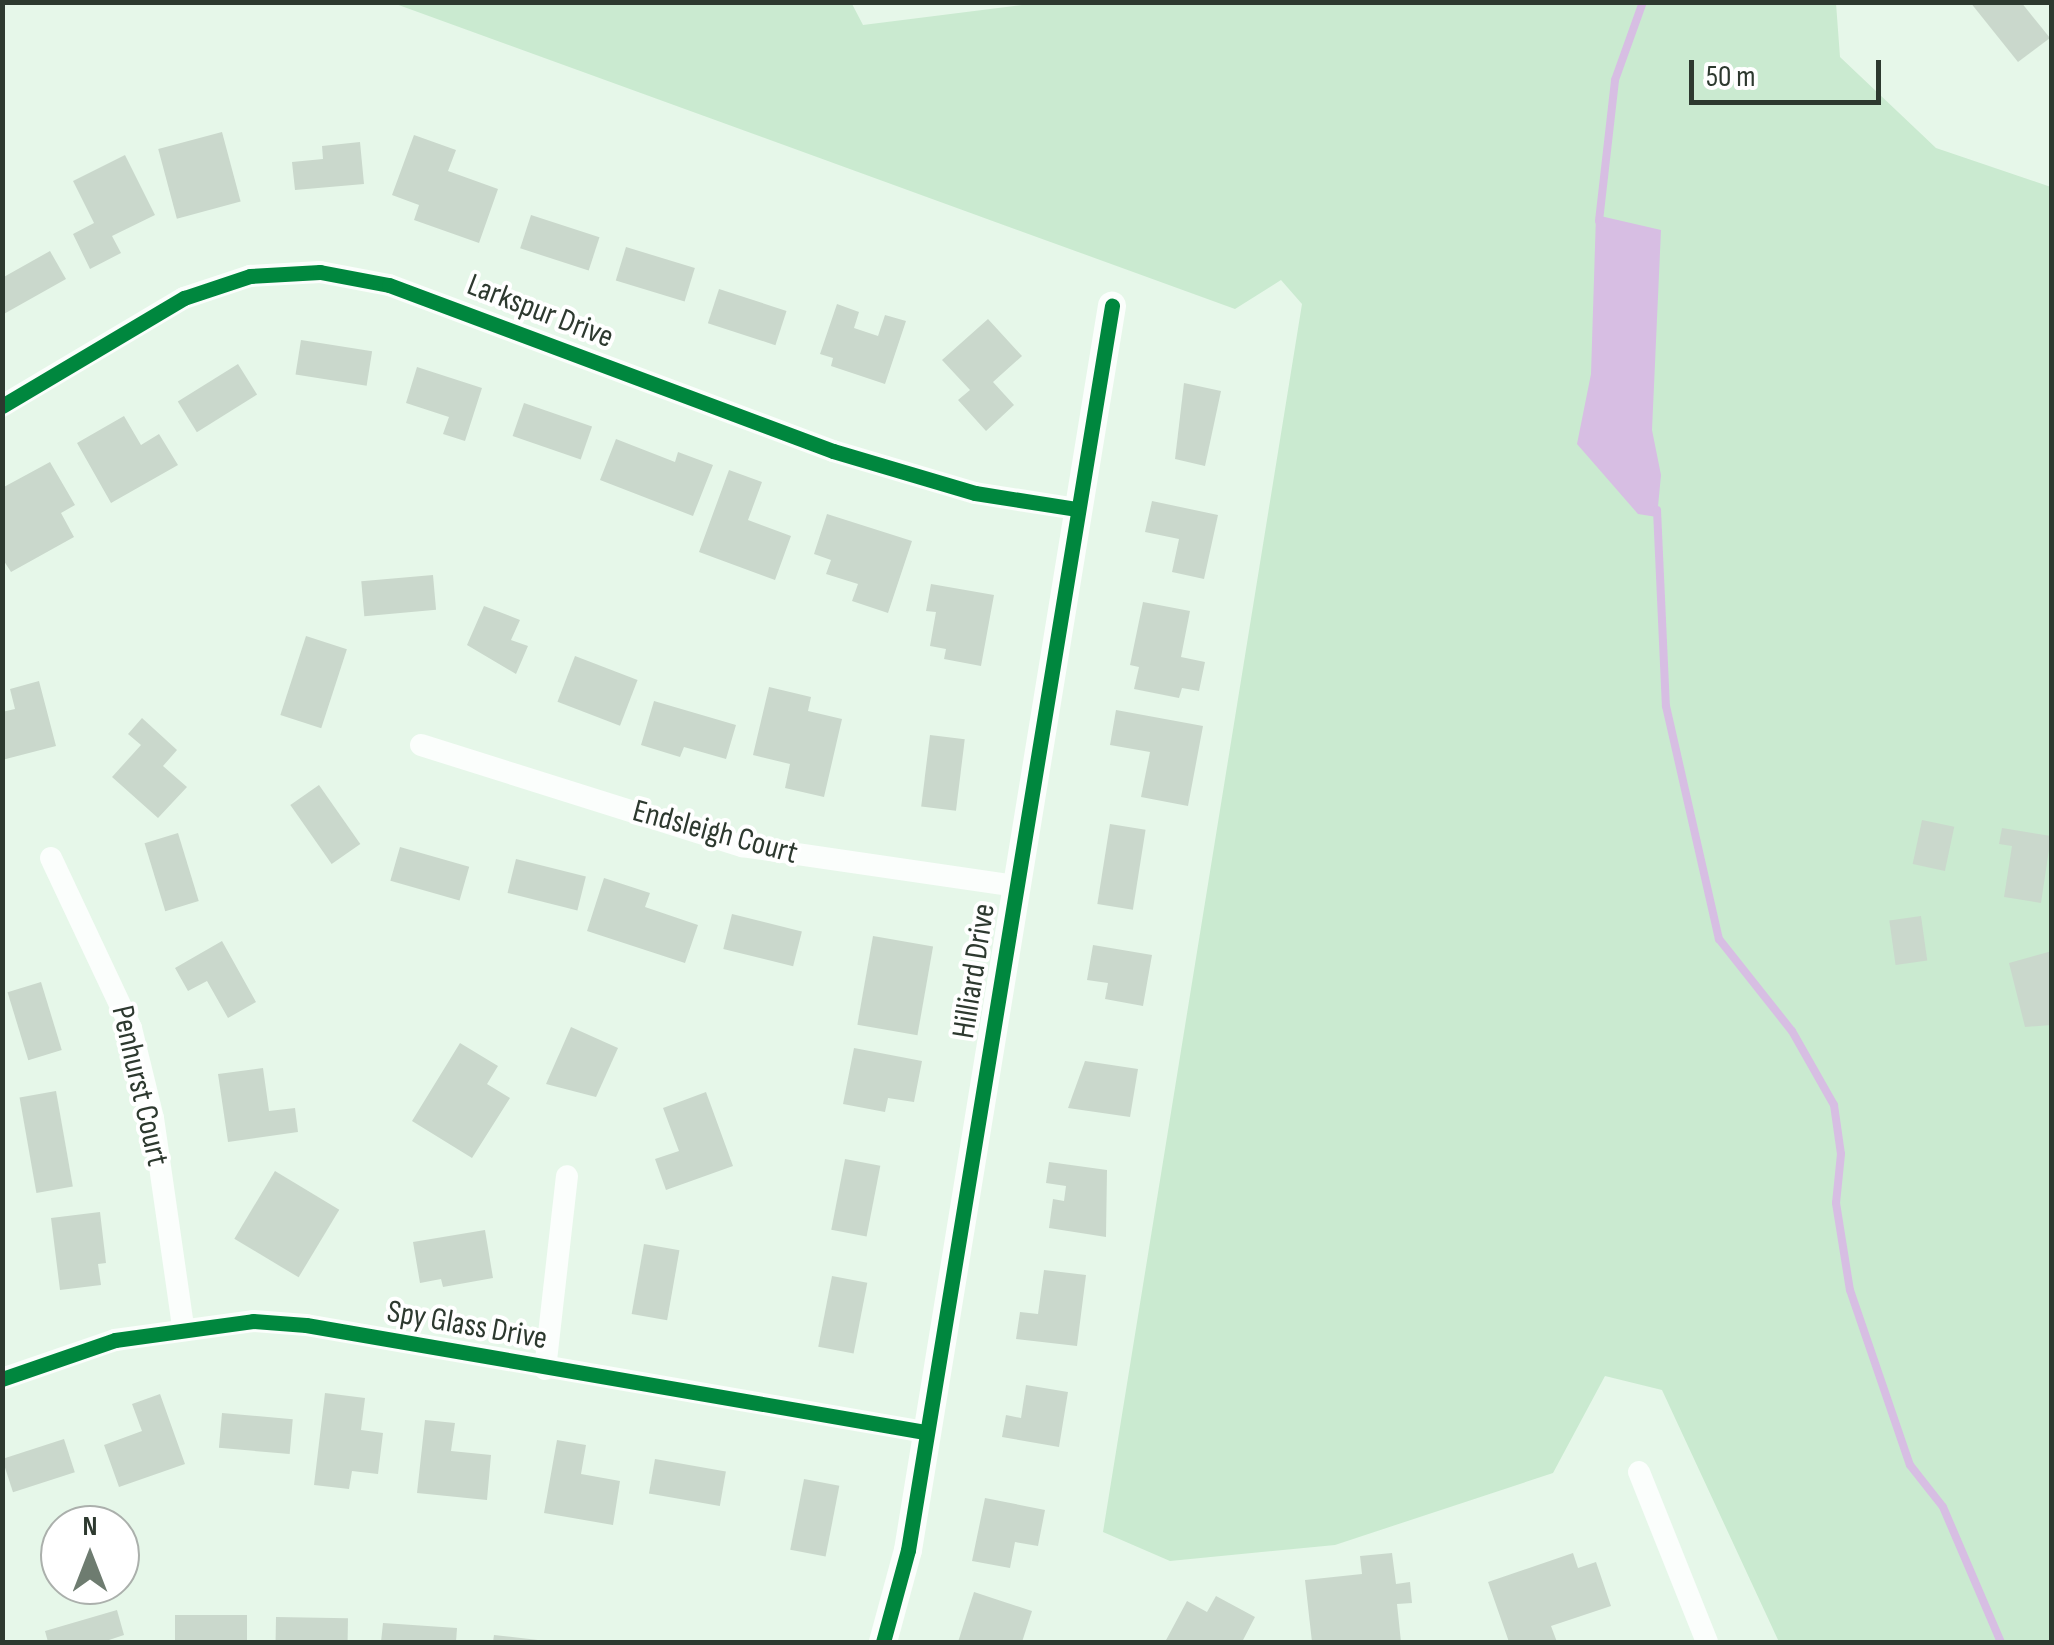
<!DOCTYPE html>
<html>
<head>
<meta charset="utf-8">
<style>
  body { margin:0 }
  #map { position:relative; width:2054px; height:1645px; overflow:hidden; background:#e6f7e9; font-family:"Sofia Sans Condensed",sans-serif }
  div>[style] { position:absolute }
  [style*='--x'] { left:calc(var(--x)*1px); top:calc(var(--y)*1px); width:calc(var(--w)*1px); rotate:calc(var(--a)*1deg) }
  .green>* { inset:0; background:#caead0 }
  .water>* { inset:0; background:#d7bee3 }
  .stream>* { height:8px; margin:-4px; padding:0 4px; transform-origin:4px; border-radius:4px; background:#d7bee3 }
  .building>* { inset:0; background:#cad8cc; transform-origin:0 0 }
  .minor>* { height:22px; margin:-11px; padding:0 11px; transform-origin:11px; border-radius:11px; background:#fbfefc }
  .tertiary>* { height:28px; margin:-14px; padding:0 14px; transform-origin:14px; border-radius:14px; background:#fbfefc }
  .cycleway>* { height:15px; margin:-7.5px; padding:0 7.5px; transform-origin:7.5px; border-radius:7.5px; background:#00873e }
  span { translate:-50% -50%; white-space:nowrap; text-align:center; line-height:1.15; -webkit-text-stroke:8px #fff; paint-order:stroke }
  .street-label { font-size:32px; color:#2d392f }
  .frame { position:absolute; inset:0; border:5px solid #2d392f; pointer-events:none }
  .north { position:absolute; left:40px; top:1505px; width:100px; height:100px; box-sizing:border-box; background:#fff; border:2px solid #abb0ac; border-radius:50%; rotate:0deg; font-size:28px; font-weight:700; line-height:40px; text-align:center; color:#2d392f }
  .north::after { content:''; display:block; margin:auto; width:35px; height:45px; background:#6e7c70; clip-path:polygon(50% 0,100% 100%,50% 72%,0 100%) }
  .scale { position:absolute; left:1689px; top:60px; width:192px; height:45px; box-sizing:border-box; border:5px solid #2d392f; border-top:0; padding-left:12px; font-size:30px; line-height:35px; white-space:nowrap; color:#2d392f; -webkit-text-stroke:8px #fff; paint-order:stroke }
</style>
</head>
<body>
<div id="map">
  <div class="green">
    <i style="clip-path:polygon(851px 2px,863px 25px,1046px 2px,1836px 3px,1840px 57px,1936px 148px,2051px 187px,2051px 1642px,1779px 1642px,1662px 1390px,1605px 1376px,1553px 1473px,1335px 1545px,1170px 1561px,1103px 1532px,1302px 304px,1281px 280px,1235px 309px,393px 3px)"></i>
  </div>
  <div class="water">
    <i style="clip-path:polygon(1596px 215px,1661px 230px,1652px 430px,1661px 475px,1657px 517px,1638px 514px,1577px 444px,1591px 374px)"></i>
  </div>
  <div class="stream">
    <i style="--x:1599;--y:221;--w:142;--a:-83.5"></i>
    <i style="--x:1615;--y:80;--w:83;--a:-70.3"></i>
    <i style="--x:1657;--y:510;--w:196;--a:87.4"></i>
    <i style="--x:1666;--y:706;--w:239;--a:77.2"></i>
    <i style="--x:1719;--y:939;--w:117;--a:51.6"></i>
    <i style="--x:1792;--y:1031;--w:85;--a:60.4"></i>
    <i style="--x:1834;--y:1105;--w:49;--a:81.9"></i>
    <i style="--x:1841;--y:1154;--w:49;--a:95.8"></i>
    <i style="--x:1836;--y:1203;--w:88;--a:80.9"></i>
    <i style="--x:1850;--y:1290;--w:185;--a:71.1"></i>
    <i style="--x:1910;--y:1465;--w:53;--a:51.8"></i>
    <i style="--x:1943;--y:1507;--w:147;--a:66.8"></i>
  </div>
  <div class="building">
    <i style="clip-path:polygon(1970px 2px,2021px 2px,2050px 38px,2018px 62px)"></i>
    <i style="left:222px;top:132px;width:72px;height:66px;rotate:75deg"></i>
    <i style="clip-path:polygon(414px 135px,456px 150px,448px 171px,498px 189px,479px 243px,414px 220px,419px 205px,392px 195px)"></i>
    <i style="clip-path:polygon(360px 142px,364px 184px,295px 190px,292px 162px,323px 159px,322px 146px)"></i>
    <i style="clip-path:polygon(125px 155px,155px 215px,112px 236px,121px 253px,90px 269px,73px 234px,94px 223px,73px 181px)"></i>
    <i style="left:531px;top:215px;width:72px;height:35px;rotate:18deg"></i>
    <i style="left:626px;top:247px;width:72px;height:35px;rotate:17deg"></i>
    <i style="clip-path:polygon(50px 251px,66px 279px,2px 315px,2px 278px)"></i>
    <i style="left:719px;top:289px;width:71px;height:36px;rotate:18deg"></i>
    <i style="clip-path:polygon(837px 304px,859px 312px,854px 328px,878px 336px,885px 315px,906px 321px,885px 384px,831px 366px,833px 358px,820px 354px)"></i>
    <i style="clip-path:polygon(988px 319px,1022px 356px,993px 382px,1014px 405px,986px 431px,958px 400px,970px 390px,942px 360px)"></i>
    <i style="left:301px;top:340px;width:72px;height:35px;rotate:9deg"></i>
    <i style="left:238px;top:364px;width:36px;height:71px;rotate:58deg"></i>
    <i style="clip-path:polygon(417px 367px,482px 388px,465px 441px,443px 434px,449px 417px,406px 403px)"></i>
    <i style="clip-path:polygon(1184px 383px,1221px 391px,1205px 466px,1175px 459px)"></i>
    <i style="left:524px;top:403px;width:72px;height:35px;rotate:19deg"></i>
    <i style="clip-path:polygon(124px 416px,141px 445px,159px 434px,178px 465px,111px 503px,77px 443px)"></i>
    <i style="clip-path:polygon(616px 439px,675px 462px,678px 452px,713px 465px,693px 516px,600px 480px)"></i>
    <i style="clip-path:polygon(50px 462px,75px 505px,61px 513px,74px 537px,11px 572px,2px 558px,2px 488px)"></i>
    <i style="clip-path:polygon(729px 470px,762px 482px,748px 520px,791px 536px,775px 580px,699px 552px)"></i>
    <i style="clip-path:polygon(1152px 501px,1218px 515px,1204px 579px,1172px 572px,1179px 539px,1145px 532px)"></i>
    <i style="clip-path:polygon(827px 514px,912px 541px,888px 613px,852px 601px,858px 584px,826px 574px,831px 560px,814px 554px)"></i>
    <i style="left:433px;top:575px;width:35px;height:72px;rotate:85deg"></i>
    <i style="clip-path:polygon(931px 584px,994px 595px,981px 666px,944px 659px,946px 649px,930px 646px,936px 612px,926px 611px)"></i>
    <i style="clip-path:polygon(1143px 602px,1190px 611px,1181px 657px,1205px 662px,1199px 691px,1182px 688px,1179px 698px,1134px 689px,1139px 667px,1130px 665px)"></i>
    <i style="clip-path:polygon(484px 606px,520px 620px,511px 640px,528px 646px,516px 674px,467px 645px)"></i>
    <i style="left:306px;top:636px;width:43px;height:83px;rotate:18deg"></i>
    <i style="left:575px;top:656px;width:67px;height:49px;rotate:21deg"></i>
    <i style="clip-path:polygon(39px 681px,56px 746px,2px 760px,2px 712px,15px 709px,10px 689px)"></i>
    <i style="clip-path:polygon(769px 687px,811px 697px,808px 711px,842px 719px,824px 797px,785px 788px,790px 764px,753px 755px)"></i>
    <i style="clip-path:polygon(654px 701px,736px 725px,726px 759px,684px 747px,680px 757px,641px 745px)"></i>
    <i style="clip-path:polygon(1116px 710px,1203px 726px,1188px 806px,1141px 797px,1150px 752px,1110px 745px)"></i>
    <i style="clip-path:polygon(142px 718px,177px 750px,163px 766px,187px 787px,158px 818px,112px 777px,141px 745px,128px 734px)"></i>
    <i style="left:930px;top:735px;width:35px;height:72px;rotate:7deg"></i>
    <i style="left:319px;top:785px;width:72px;height:35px;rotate:55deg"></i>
    <i style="left:1922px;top:820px;width:33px;height:45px;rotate:12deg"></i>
    <i style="left:1110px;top:824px;width:36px;height:81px;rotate:9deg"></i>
    <i style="clip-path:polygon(2002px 828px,2051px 836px,2041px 903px,2004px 897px,2012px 846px,1999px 844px)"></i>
    <i style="left:178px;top:833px;width:71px;height:35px;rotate:73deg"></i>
    <i style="left:400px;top:847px;width:72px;height:35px;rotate:16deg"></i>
    <i style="left:516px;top:859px;width:72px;height:35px;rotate:14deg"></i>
    <i style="clip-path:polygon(604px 878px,650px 893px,645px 907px,698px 925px,685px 963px,587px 931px)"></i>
    <i style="left:732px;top:914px;width:72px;height:36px;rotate:14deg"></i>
    <i style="left:1921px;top:916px;width:45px;height:32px;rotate:82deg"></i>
    <i style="left:873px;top:936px;width:61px;height:90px;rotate:10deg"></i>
    <i style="clip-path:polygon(222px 941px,256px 1002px,228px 1018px,207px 981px,188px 991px,175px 968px)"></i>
    <i style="clip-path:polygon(1093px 945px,1152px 955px,1143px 1006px,1105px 999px,1108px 983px,1087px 980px)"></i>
    <i style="clip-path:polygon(2052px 951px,2052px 1025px,2025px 1027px,2009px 963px)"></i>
    <i style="left:41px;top:982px;width:71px;height:35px;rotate:73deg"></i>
    <i style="clip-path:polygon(571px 1027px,618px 1048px,596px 1097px,546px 1084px)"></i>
    <i style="clip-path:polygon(460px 1043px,498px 1066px,487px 1084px,510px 1098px,472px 1158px,412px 1121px)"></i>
    <i style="clip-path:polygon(854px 1048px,922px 1061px,914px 1102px,888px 1098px,885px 1112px,843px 1104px)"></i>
    <i style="clip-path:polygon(1085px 1061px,1138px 1069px,1130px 1117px,1068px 1108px)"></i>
    <i style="clip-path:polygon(263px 1068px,269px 1111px,295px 1108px,298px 1132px,228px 1142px,218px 1074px)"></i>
    <i style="left:56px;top:1091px;width:97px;height:37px;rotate:80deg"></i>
    <i style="clip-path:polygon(706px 1092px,733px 1166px,666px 1190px,655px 1159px,679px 1151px,663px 1108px)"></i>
    <i style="left:845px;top:1159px;width:36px;height:72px;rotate:11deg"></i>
    <i style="clip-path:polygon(1049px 1162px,1107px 1170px,1106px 1237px,1049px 1228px,1053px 1199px,1064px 1201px,1066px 1186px,1046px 1183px)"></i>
    <i style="left:275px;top:1171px;width:75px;height:79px;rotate:31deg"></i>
    <i style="clip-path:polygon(100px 1212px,106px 1263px,98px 1264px,101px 1285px,60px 1290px,51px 1218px)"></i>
    <i style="clip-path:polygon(485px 1230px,493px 1278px,443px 1287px,441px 1279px,420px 1283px,413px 1242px)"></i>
    <i style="left:644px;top:1244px;width:36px;height:71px;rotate:10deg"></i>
    <i style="clip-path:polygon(1044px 1270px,1086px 1275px,1077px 1346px,1016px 1339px,1020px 1312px,1038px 1314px)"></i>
    <i style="left:832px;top:1276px;width:36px;height:72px;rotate:11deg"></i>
    <i style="clip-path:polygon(1026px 1385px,1068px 1392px,1059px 1447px,1002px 1437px,1006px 1415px,1021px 1418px)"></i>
    <i style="clip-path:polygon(325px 1393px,365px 1398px,361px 1430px,383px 1433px,378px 1474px,352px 1471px,349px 1489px,314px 1485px)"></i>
    <i style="clip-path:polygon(160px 1394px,185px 1464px,119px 1487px,104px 1445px,142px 1431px,132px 1404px)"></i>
    <i style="left:222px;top:1413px;width:71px;height:35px;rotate:5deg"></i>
    <i style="clip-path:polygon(425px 1420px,455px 1423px,451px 1451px,491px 1455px,487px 1500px,417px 1493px)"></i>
    <i style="left:64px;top:1439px;width:35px;height:65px;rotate:72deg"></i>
    <i style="clip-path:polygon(557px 1440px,586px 1445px,581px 1474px,620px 1481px,613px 1525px,544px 1513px)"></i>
    <i style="left:655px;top:1459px;width:72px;height:35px;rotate:10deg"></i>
    <i style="left:804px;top:1479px;width:36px;height:72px;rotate:11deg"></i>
    <i style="clip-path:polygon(985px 1498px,1045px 1510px,1038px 1546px,1015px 1542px,1010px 1568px,972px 1561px)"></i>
    <i style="clip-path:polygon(1392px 1553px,1396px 1584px,1410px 1582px,1412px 1603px,1397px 1604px,1401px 1642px,1312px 1642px,1305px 1580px,1362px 1574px,1360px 1556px)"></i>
    <i style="clip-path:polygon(1573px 1553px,1578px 1568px,1596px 1562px,1611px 1606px,1551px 1626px,1557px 1642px,1509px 1642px,1488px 1582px)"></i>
    <i style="clip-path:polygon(974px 1592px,1032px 1611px,1022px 1642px,958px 1642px)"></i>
    <i style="clip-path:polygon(1216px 1596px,1255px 1617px,1242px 1642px,1165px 1642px,1187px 1601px,1207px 1612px)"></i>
    <i style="clip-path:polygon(117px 1610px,124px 1635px,103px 1642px,48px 1642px,45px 1631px)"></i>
    <i style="left:175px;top:1615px;width:72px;height:27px"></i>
    <i style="left:276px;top:1617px;width:72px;height:25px;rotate:1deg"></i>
    <i style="clip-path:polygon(383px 1623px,457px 1628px,456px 1642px,381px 1642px)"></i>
    <i style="clip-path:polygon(494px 1635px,538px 1640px,538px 1642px,493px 1642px)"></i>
  </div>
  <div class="minor">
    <i style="--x:2;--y:406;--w:212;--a:-30.7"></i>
    <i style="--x:184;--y:298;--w:70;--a:-18.4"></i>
    <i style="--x:250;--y:276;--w:70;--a:-3.3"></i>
    <i style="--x:320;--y:272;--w:70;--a:10.7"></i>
    <i style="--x:389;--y:285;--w:474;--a:20.5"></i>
    <i style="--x:833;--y:451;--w:148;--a:16.5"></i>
    <i style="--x:975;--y:493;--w:102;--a:9"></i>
    <i style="--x:421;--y:745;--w:337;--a:17.5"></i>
    <i style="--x:742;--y:846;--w:278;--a:8.3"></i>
    <i style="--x:51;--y:858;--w:188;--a:64.8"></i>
    <i style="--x:131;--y:1028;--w:93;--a:76.3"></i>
    <i style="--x:153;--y:1118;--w:211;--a:81.8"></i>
    <i style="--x:545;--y:1369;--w:194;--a:-83.5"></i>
    <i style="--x:2;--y:1379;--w:120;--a:-19"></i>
    <i style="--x:115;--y:1340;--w:139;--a:-7.8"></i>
    <i style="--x:253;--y:1321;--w:53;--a:4.3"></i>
    <i style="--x:306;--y:1325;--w:628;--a:9.81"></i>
    <i style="--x:1639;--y:1472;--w:183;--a:68.2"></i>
  </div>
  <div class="tertiary">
    <i style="--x:883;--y:1642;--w:95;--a:-74.8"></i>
    <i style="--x:908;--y:1550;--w:1261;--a:-80.69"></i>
  </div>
  <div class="cycleway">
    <i style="--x:2;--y:406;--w:212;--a:-30.7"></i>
    <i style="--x:184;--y:298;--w:70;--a:-18.4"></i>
    <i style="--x:250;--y:276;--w:70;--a:-3.3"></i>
    <i style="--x:320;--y:272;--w:70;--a:10.7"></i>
    <i style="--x:389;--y:285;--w:474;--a:20.5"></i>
    <i style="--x:833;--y:451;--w:148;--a:16.5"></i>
    <i style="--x:975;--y:493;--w:102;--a:9"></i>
    <i style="--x:2;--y:1379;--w:120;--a:-19"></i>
    <i style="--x:115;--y:1340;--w:139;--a:-7.8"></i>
    <i style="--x:253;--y:1321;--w:53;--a:4.3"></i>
    <i style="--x:306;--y:1325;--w:628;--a:9.81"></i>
    <i style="--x:883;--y:1642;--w:95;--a:-74.8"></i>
    <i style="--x:908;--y:1550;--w:1261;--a:-80.69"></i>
  </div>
  <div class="street-label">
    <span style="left:540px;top:312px;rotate:21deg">Larkspur Drive</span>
    <span style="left:715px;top:833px;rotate:15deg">Endsleigh Court</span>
    <span style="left:975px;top:971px;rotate:-81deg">Hilliard Drive</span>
    <span style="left:139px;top:1086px;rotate:77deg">Penhurst Court</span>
    <span style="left:467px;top:1326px;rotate:10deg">Spy Glass Drive</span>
  </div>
  <div class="frame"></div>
  <div class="north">N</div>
  <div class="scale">50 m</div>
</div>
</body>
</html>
